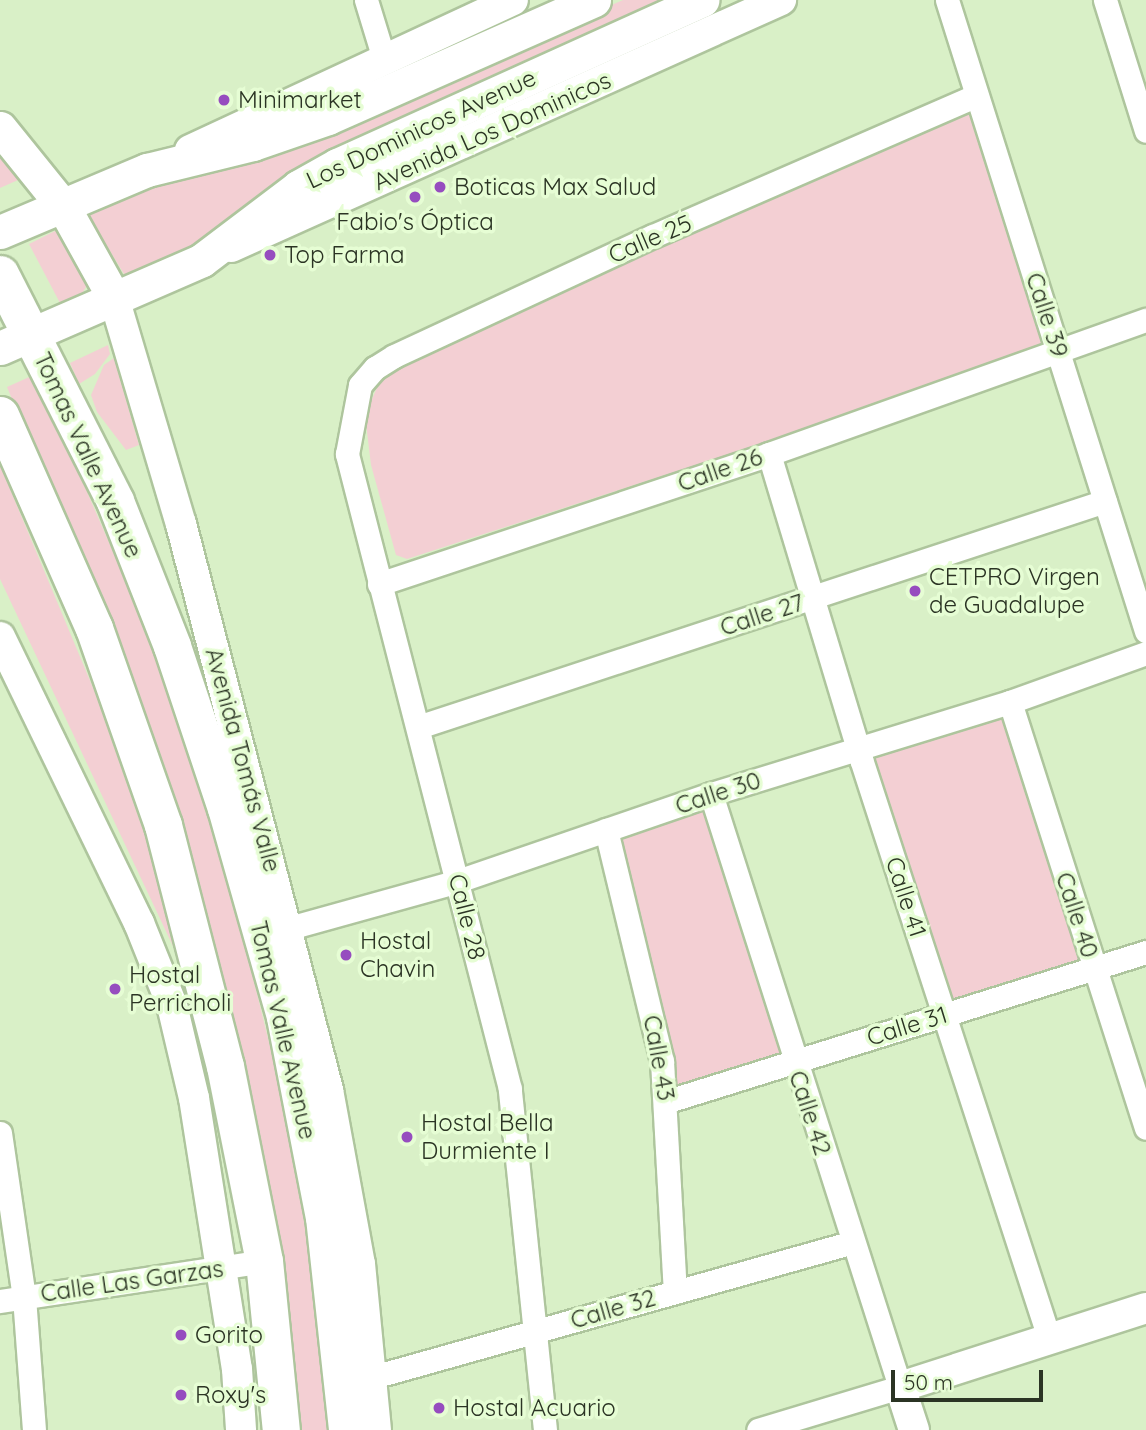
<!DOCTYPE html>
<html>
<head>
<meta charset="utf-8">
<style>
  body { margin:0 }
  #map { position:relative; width:1146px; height:1430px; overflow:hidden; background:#d9f0c7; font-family:Quicksand,sans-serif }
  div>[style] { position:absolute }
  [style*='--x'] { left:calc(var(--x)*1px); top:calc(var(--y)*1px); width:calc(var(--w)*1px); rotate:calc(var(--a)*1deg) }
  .green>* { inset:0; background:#f3cfd3 }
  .roads { filter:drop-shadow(2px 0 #aec59d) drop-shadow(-2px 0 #aec59d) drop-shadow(0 2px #aec59d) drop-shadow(0 -2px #aec59d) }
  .minor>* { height:23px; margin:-11.5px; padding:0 11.5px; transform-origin:11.5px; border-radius:11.5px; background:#fff }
  .tertiary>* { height:30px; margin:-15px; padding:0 15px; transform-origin:15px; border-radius:15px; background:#fff }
  .secondary>* { height:33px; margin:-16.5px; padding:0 16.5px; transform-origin:16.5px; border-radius:16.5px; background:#fff }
  .primary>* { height:37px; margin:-18.5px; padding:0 18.5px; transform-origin:18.5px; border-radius:18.5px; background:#fff }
  .dots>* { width:19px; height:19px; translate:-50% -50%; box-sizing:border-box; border:4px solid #e6fdd4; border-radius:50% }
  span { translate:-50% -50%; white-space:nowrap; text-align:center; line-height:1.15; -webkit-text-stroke:7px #e6fdd4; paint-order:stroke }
  .poi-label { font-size:24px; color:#2b3424 }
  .left { translate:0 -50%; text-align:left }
  .street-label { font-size:24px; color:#2b3424 }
  .scale { position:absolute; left:891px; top:1370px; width:152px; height:32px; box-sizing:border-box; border:4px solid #2b3424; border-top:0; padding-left:9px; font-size:21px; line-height:24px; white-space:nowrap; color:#2b3424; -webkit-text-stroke:5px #e6fdd4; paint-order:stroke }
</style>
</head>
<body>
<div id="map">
  <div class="green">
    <i style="clip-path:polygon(623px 0,680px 0,127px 279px,88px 215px,160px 182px,325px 132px)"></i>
    <i style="clip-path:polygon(965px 111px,974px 116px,1046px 341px,1040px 353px,407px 559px,396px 555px,371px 465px,365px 415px,380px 381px,404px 358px)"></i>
    <i style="clip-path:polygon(0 143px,27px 176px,0 188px)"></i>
    <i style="clip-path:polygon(57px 230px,88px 283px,81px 296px,60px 303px,29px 244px)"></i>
    <i style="clip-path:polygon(108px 345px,110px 354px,95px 374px,79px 384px,70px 363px)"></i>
    <i style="clip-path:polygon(114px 358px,139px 445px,126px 450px,97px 412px,91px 395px,104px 365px)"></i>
    <i style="clip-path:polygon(36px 374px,146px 628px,200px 781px,242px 933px,284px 1103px,305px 1222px,327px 1430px,292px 1430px,270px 1207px,218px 963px,145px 719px,7px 387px)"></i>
    <i style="clip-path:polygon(0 465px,96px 695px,156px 867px,179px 959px,0 579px)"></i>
    <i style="clip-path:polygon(1000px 712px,1012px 721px,1086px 961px,949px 1004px,867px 763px,872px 749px)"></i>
    <i style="clip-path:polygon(707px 801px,787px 1055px,682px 1088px,674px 1084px,616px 833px)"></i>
  </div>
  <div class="roads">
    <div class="minor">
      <i style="--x:366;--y:0;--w:62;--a:73"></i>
      <i style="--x:947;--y:0;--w:662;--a:72.5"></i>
      <i style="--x:1105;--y:0;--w:137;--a:72.6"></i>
      <i style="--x:769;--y:454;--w:319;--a:73.2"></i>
      <i style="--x:861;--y:759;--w:609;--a:72.01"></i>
      <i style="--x:379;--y:584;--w:411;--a:-18.4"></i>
      <i style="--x:769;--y:454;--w:400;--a:-19.6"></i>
      <i style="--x:1010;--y:702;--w:447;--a:72.3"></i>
      <i style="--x:418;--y:727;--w:723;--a:-18.21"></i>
      <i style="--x:711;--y:794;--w:622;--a:72.32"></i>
      <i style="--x:900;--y:1387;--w:148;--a:163.2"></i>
      <i style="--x:606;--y:830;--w:238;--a:76.4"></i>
      <i style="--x:662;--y:1061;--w:231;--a:86.8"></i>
      <i style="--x:289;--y:928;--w:175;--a:-15.5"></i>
      <i style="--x:458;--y:881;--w:268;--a:-19"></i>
      <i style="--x:711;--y:794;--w:313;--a:-17.1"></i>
      <i style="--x:1010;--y:702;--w:145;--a:-19.8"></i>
      <i style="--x:668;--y:1101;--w:501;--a:-17.31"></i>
      <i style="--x:0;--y:1133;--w:166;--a:81.7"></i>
      <i style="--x:24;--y:1297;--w:133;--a:85.7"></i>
      <i style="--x:0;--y:1301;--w:267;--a:-8.6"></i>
      <i style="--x:373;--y:1377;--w:498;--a:-15.7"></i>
      <i style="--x:545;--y:1430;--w:343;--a:-95.9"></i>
      <i style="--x:510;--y:1089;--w:656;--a:-104.4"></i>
      <i style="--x:347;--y:454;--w:70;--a:-79.3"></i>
      <i style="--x:360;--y:385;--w:23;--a:-49"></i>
      <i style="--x:375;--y:368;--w:22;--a:-32"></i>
      <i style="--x:394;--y:356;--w:285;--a:-24.9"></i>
      <i style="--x:653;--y:236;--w:351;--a:-23.5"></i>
    </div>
    <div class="tertiary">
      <i style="--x:190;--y:150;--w:356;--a:-24.9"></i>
      <i style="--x:231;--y:247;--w:603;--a:-24.18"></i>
      <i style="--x:114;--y:298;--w:236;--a:73.5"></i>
      <i style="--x:181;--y:524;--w:585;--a:75.44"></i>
      <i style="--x:328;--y:1090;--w:177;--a:79.6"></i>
      <i style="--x:360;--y:1264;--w:167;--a:84.5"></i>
      <i style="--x:0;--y:637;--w:318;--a:64.1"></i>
      <i style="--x:139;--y:923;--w:88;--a:68.1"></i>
      <i style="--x:172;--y:1005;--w:96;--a:76.7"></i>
      <i style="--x:194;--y:1098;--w:274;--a:81"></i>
      <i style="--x:237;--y:1369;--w:61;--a:86.2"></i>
      <i style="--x:914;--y:1430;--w:45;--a:-108"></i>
      <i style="--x:900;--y:1387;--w:258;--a:-17.8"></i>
    </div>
    <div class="secondary">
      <i style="--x:0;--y:128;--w:100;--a:51.1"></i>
      <i style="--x:63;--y:206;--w:105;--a:61"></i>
      <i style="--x:0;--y:232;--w:160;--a:-22.9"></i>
      <i style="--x:147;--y:170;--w:109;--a:-13.8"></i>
      <i style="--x:253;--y:144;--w:79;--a:-19.1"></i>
      <i style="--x:328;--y:118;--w:291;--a:-23.9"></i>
      <i style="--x:0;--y:348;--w:220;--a:-23.5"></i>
      <i style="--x:202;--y:260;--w:121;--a:-37.2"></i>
      <i style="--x:298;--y:187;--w:45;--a:-29.4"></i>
      <i style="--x:337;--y:165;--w:401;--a:-24.3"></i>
    </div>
    <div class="primary">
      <i style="--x:0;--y:274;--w:254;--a:63.1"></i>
      <i style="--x:115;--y:501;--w:156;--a:68.5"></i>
      <i style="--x:172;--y:646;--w:171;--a:71.6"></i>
      <i style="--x:226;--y:808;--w:217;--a:74.2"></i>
      <i style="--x:285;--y:1017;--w:204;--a:79"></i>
      <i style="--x:324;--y:1217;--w:214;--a:83.8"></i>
      <i style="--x:0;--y:415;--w:233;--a:66.2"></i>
      <i style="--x:94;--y:628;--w:209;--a:70.7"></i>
      <i style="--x:163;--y:825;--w:249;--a:75.6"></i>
      <i style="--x:225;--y:1066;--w:199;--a:78.7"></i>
      <i style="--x:264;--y:1261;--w:170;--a:84.3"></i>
    </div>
  </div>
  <div class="dots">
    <i style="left:224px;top:100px;background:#964dbf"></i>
    <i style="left:440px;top:187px;background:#964dbf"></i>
    <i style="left:415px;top:197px;background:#964dbf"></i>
    <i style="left:270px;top:255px;background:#964dbf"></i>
    <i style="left:915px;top:591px;background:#964dbf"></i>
    <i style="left:346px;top:955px;background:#964dbf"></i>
    <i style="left:115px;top:989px;background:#964dbf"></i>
    <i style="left:407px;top:1137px;background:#964dbf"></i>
    <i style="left:181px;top:1335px;background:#964dbf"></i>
    <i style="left:181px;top:1395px;background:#964dbf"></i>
    <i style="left:439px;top:1408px;background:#964dbf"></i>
  </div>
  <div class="poi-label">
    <span class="left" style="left:238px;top:100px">Minimarket</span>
    <span class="left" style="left:454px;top:187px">Boticas Max Salud</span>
    <span style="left:415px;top:222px">Fabio's Óptica</span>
    <span class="left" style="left:284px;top:255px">Top Farma</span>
    <span class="left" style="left:929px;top:591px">CETPRO Virgen<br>de Guadalupe</span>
    <span class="left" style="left:360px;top:955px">Hostal<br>Chavin</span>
    <span class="left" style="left:129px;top:989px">Hostal<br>Perricholi</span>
    <span class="left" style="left:421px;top:1137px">Hostal Bella<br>Durmiente I</span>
    <span class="left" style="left:195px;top:1335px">Gorito</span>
    <span class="left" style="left:195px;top:1395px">Roxy's</span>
    <span class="left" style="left:453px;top:1408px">Hostal Acuario</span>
  </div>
  <div class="street-label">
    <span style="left:421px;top:129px;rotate:-25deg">Los Dominicos Avenue</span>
    <span style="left:492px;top:131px;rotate:-24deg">Avenida Los Dominicos</span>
    <span style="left:650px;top:239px;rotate:-23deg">Calle 25</span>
    <span style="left:1047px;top:315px;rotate:72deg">Calle 39</span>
    <span style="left:88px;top:455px;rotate:65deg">Tomas Valle Avenue</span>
    <span style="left:720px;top:470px;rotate:-19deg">Calle 26</span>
    <span style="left:762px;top:615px;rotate:-18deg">Calle 27</span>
    <span style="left:243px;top:760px;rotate:75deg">Avenida Tomás Valle</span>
    <span style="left:718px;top:793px;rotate:-18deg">Calle 30</span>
    <span style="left:906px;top:897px;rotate:72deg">Calle 41</span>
    <span style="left:1077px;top:915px;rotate:72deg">Calle 40</span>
    <span style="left:467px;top:917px;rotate:76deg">Calle 28</span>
    <span style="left:907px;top:1026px;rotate:-17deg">Calle 31</span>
    <span style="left:283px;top:1030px;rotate:77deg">Tomas Valle Avenue</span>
    <span style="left:659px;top:1058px;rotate:80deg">Calle 43</span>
    <span style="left:810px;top:1113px;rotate:72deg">Calle 42</span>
    <span style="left:132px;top:1281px;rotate:-8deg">Calle Las Garzas</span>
    <span style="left:613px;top:1309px;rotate:-16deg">Calle 32</span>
  </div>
  <div class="scale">50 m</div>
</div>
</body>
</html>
